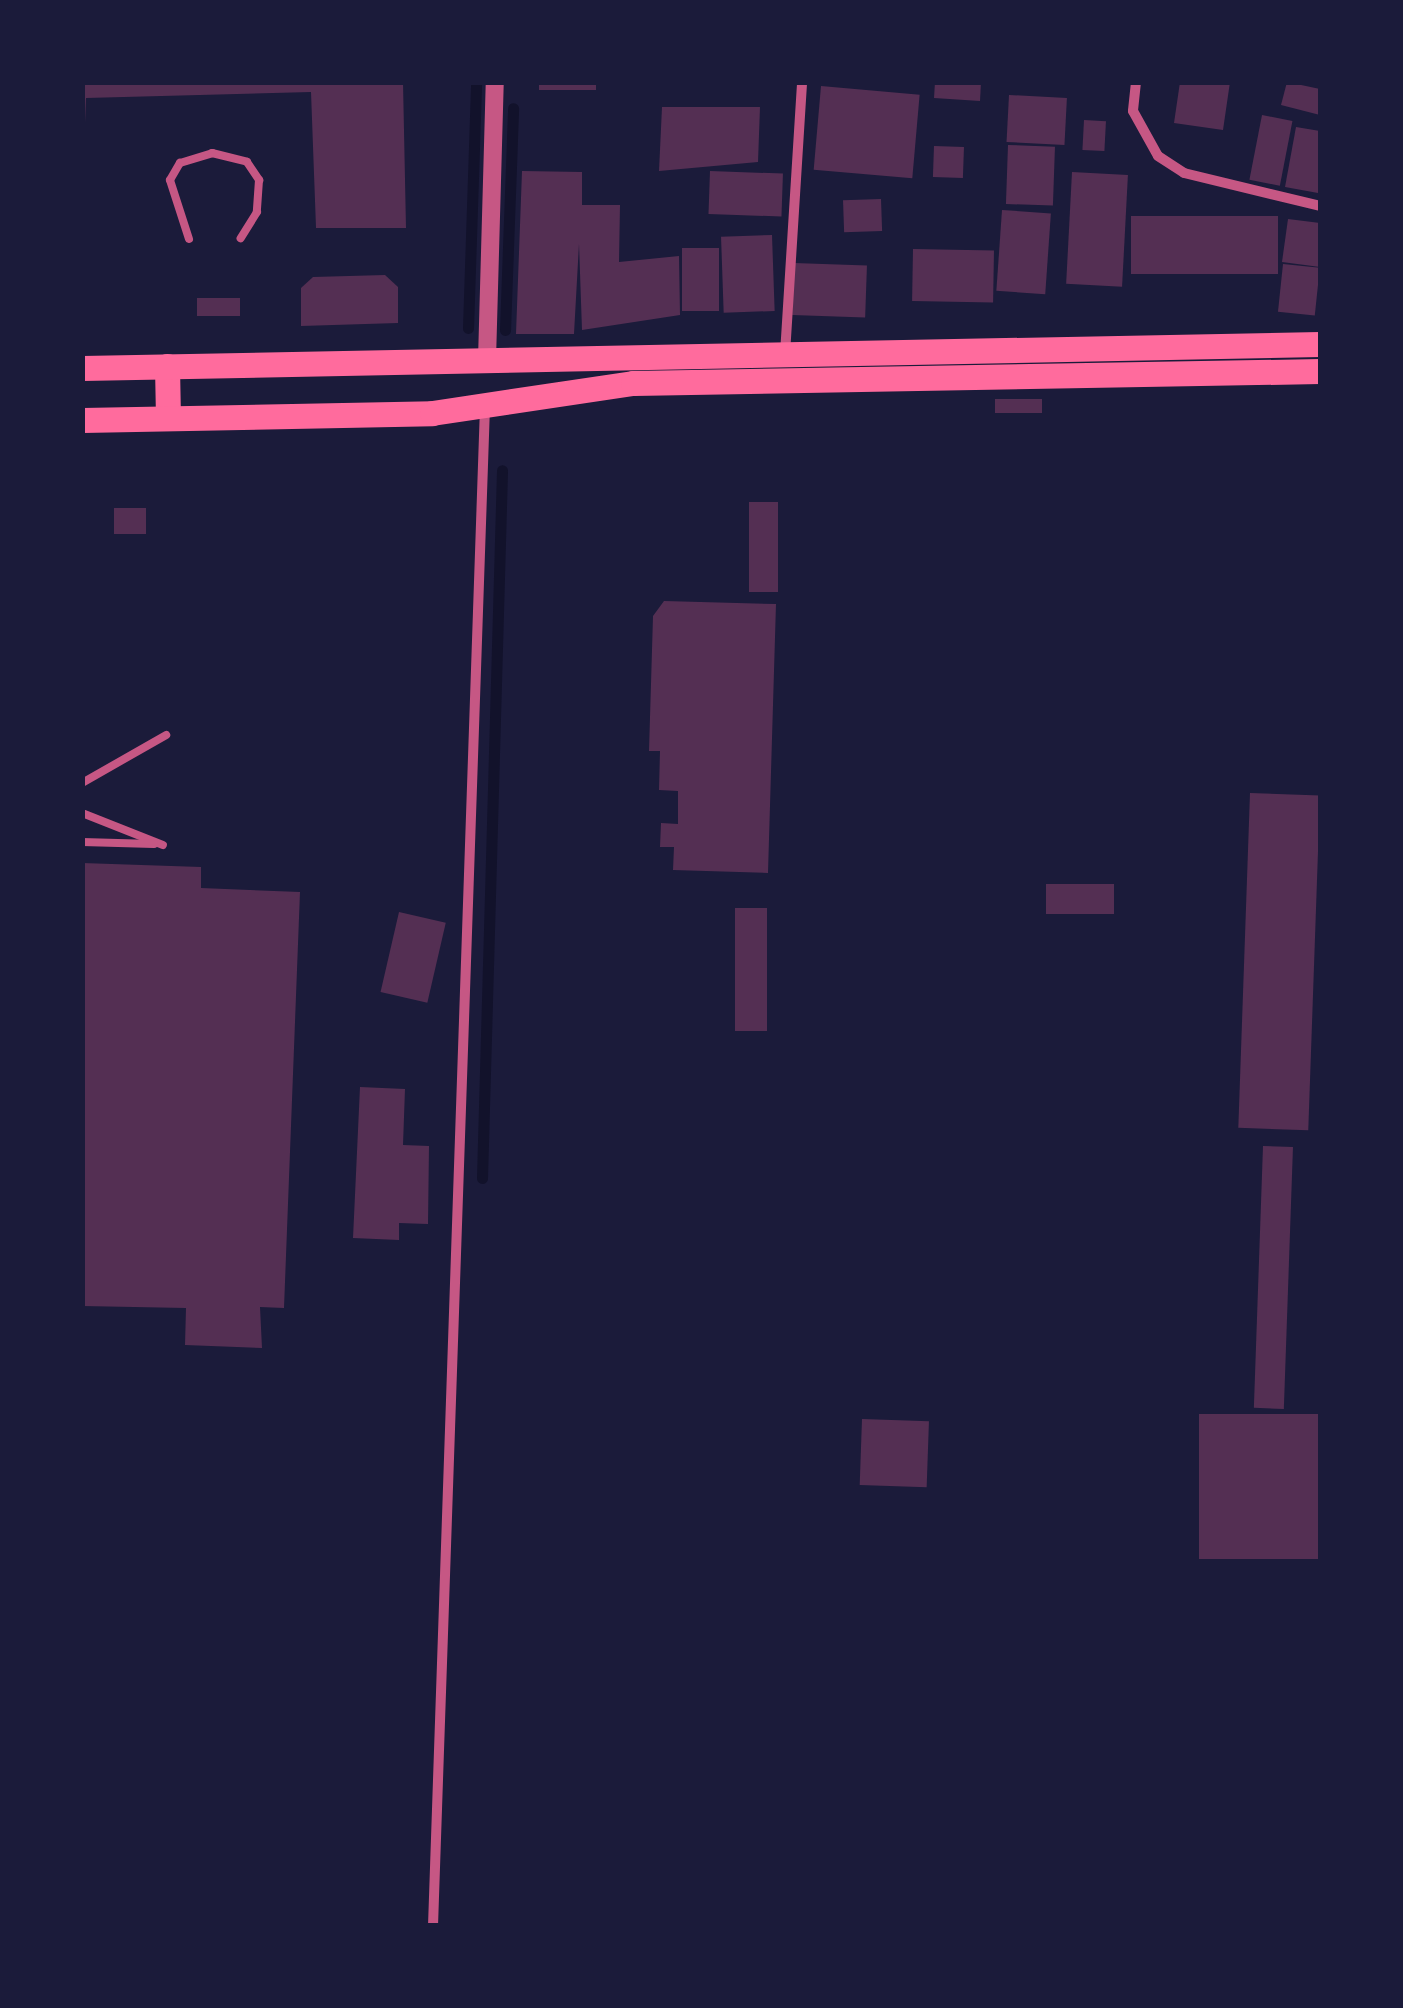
<!DOCTYPE html>
<html>
<head>
<meta charset="utf-8">
<style>
  body { margin:0 }
  #map { position:relative; width:1403px; height:2008px; overflow:hidden; background:#1b1b3a; font-family:Commissioner,sans-serif }
  div>[style] { position:absolute }
  [style*='--x'] { left:calc(var(--x)*1px); top:calc(var(--y)*1px); width:calc(var(--w)*1px); rotate:calc(var(--a)*1deg) }
  .stream>* { height:11px; margin:-5.5px; padding:0 5.5px; transform-origin:5.5px; border-radius:5.5px; background:#12122b }
  .building>* { inset:0; background:#542f53; transform-origin:0 0 }
  .service>* { height:8px; margin:-4px; padding:0 4px; transform-origin:4px; border-radius:4px; background:#c65784 }
  .minor>* { height:10px; margin:-5px; padding:0 5px; transform-origin:5px; border-radius:5px; background:#c65784 }
  .tertiary>* { height:18px; margin:-9px; padding:0 9px; transform-origin:9px; border-radius:9px; background:#c65784 }
  .primary>* { height:25px; margin:-12.5px; padding:0 12.5px; transform-origin:12.5px; border-radius:12.5px; background:#ff6b9d }
  span { translate:-50% -50%; white-space:nowrap; text-align:center; line-height:1.15; -webkit-text-stroke:10px #1b1b3a; paint-order:stroke }
  .frame { position:absolute; inset:0; border:85px solid #1b1b3a; pointer-events:none }
</style>
</head>
<body>
<div id="map">
  <div class="stream">
    <i style="--x:468;--y:328;--w:246;--a:-88.1"></i>
    <i style="--x:505;--y:330;--w:222;--a:-87.9"></i>
    <i style="--x:482;--y:1178;--w:708;--a:-88.38"></i>
  </div>
  <div class="building">
    <i style="clip-path:polygon(82px 82px,403px 82px,406px 228px,316px 228px,311px 92px,86px 98px,82px 197px)"></i>
    <i style="left:539px;top:82px;width:57px;height:8px"></i>
    <i style="clip-path:polygon(935px 82px,981px 82px,980px 101px,934px 98px)"></i>
    <i style="clip-path:polygon(1180px 82px,1230px 82px,1223px 130px,1174px 123px)"></i>
    <i style="clip-path:polygon(1287px 82px,1320px 89px,1320px 115px,1281px 105px)"></i>
    <i style="left:821px;top:86px;width:99px;height:84px;rotate:5deg"></i>
    <i style="left:1009px;top:95px;width:58px;height:47px;rotate:3deg"></i>
    <i style="clip-path:polygon(662px 107px,760px 107px,758px 162px,659px 171px)"></i>
    <i style="left:1262px;top:115px;width:31px;height:66px;rotate:11deg"></i>
    <i style="left:1084px;top:120px;width:22px;height:30px;rotate:3deg"></i>
    <i style="clip-path:polygon(1296px 127px,1320px 131px,1318px 193px,1285px 187px)"></i>
    <i style="left:1008px;top:145px;width:47px;height:59px;rotate:2deg"></i>
    <i style="left:934px;top:146px;width:30px;height:31px;rotate:2deg"></i>
    <i style="clip-path:polygon(522px 171px,582px 172px,582px 205px,620px 205px,619px 262px,679px 256px,680px 315px,582px 330px,579px 244px,574px 334px,516px 334px)"></i>
    <i style="left:710px;top:171px;width:73px;height:43px;rotate:2deg"></i>
    <i style="left:1072px;top:172px;width:56px;height:112px;rotate:3deg"></i>
    <i style="left:881px;top:199px;width:32px;height:38px;rotate:88deg"></i>
    <i style="left:1002px;top:210px;width:49px;height:81px;rotate:4deg"></i>
    <i style="left:1131px;top:216px;width:147px;height:58px"></i>
    <i style="clip-path:polygon(1288px 219px,1320px 223px,1320px 267px,1282px 262px)"></i>
    <i style="left:772px;top:235px;width:76px;height:51px;rotate:88deg"></i>
    <i style="left:682px;top:248px;width:37px;height:63px"></i>
    <i style="left:913px;top:249px;width:81px;height:52px;rotate:1deg"></i>
    <i style="left:794px;top:263px;width:73px;height:52px;rotate:2deg"></i>
    <i style="left:1283px;top:264px;width:37px;height:48px;rotate:6deg"></i>
    <i style="clip-path:polygon(385px 275px,398px 287px,398px 323px,301px 326px,301px 288px,313px 277px)"></i>
    <i style="left:240px;top:298px;width:18px;height:43px;rotate:90deg"></i>
    <i style="left:995px;top:399px;width:47px;height:14px"></i>
    <i style="left:749px;top:502px;width:29px;height:90px"></i>
    <i style="left:114px;top:508px;width:32px;height:26px"></i>
    <i style="clip-path:polygon(664px 601px,776px 604px,768px 873px,673px 870px,674px 847px,660px 847px,661px 823px,678px 824px,678px 791px,659px 790px,660px 751px,649px 751px,653px 616px)"></i>
    <i style="left:1250px;top:793px;width:70px;height:335px;rotate:2deg"></i>
    <i style="clip-path:polygon(82px 863px,201px 867px,201px 888px,300px 892px,284px 1308px,260px 1307px,262px 1348px,185px 1345px,186px 1308px,82px 1306px)"></i>
    <i style="left:1046px;top:884px;width:68px;height:30px"></i>
    <i style="left:735px;top:908px;width:32px;height:123px"></i>
    <i style="left:399px;top:912px;width:48px;height:82px;rotate:13deg"></i>
    <i style="clip-path:polygon(360px 1087px,405px 1089px,403px 1145px,429px 1146px,428px 1224px,399px 1223px,399px 1240px,353px 1238px)"></i>
    <i style="left:1263px;top:1146px;width:30px;height:262px;rotate:2deg"></i>
    <i style="left:1320px;top:1414px;width:145px;height:121px;rotate:90deg"></i>
    <i style="left:862px;top:1419px;width:67px;height:66px;rotate:2deg"></i>
  </div>
  <div class="service">
    <i style="--x:189;--y:239;--w:62;--a:-107.9"></i>
    <i style="--x:170;--y:180;--w:20;--a:-60"></i>
    <i style="--x:180;--y:163;--w:34;--a:-17"></i>
    <i style="--x:212;--y:153;--w:36;--a:14"></i>
    <i style="--x:247;--y:162;--w:22;--a:56"></i>
    <i style="--x:259;--y:180;--w:32;--a:94"></i>
    <i style="--x:257;--y:212;--w:31;--a:122"></i>
    <i style="--x:82;--y:783;--w:97;--a:-29.7"></i>
    <i style="--x:82;--y:813;--w:87;--a:21.6"></i>
    <i style="--x:82;--y:842;--w:72;--a:1.6"></i>
  </div>
  <div class="minor">
    <i style="--x:1136;--y:82;--w:29;--a:96"></i>
    <i style="--x:1133;--y:111;--w:51;--a:60.9"></i>
    <i style="--x:1158;--y:156;--w:31;--a:33"></i>
    <i style="--x:1184;--y:173;--w:140;--a:13.6"></i>
    <i style="--x:785;--y:354;--w:273;--a:-86.4"></i>
    <i style="--x:433;--y:1926;--w:1520;--a:-88.04"></i>
  </div>
  <div class="tertiary">
    <i style="--x:487;--y:360;--w:278;--a:-88.4"></i>
  </div>
  <div class="primary">
    <i style="--x:167;--y:366;--w:52;--a:88.9"></i>
    <i style="--x:82;--y:368;--w:1238;--a:-1.11"></i>
    <i style="--x:82;--y:420;--w:350;--a:-1.1"></i>
    <i style="--x:432;--y:413;--w:203;--a:-8.5"></i>
    <i style="--x:633;--y:383;--w:687;--a:-1"></i>
  </div>
  <div class="frame"></div>
</div>
</body>
</html>
